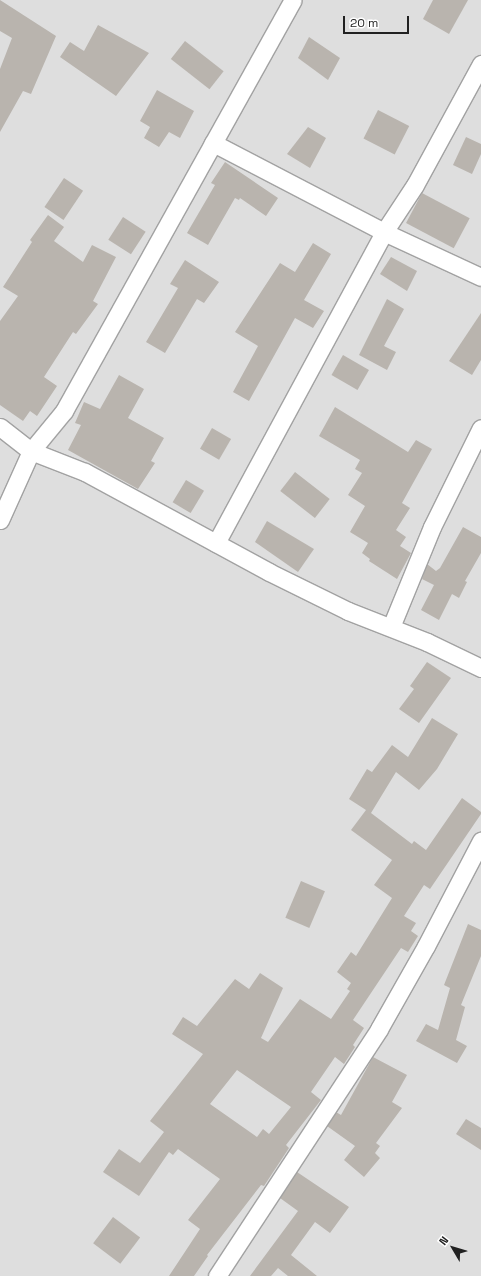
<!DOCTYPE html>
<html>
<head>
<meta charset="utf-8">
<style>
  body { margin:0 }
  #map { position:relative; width:481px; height:1276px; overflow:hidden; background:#f0eee8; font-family:"Space Grotesk",sans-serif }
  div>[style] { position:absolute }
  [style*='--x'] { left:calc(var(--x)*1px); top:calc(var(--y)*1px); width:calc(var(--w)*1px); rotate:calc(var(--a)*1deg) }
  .residential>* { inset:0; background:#dedede; transform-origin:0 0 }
  .building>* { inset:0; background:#b9b4ae; transform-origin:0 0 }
  .roads { filter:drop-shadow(1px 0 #a2a2a2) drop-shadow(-1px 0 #a2a2a2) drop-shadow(0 1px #a2a2a2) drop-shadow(0 -1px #a2a2a2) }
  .minor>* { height:17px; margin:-8.5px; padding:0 8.5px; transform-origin:8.5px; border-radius:8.5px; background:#fff }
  span { translate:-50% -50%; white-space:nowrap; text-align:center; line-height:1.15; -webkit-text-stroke:3px #fff; paint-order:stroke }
  .north { position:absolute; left:433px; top:1228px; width:40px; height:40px; -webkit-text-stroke:3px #fff; paint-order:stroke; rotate:308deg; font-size:11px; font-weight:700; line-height:16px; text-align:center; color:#212121 }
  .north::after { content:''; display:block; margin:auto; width:14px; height:18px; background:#212121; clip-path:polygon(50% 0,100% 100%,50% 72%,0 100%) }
  .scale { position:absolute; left:343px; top:16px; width:66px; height:18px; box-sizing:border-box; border:2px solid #212121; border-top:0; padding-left:5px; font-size:12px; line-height:14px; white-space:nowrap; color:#212121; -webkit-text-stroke:3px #fff; paint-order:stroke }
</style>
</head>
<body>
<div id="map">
  <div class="residential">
    <i style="left:0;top:0;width:481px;height:1276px"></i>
  </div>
  <div class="building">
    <i style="clip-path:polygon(0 0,56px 36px,31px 94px,23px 91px,0 132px,0 69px,12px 38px,0 31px)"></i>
    <i style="clip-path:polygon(433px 0,468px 0,449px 34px,423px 19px)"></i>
    <i style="clip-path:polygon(98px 25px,149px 53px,116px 96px,60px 57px,70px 42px,84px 51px)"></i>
    <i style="clip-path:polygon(309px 37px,340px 58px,328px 80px,298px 58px)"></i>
    <i style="left:185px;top:41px;width:49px;height:23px;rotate:38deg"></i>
    <i style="clip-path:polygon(157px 90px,194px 111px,180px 138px,169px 132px,159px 147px,144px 138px,150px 127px,140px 121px)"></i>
    <i style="left:378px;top:110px;width:35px;height:32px;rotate:27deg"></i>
    <i style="clip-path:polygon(308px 127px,326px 138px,310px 168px,287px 154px)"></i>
    <i style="clip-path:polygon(466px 137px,481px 144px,481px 154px,472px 174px,453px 165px)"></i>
    <i style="clip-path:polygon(225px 162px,278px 198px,266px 216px,240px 198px,239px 200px,235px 198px,208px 245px,187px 233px,215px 185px,211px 183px)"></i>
    <i style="left:64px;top:178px;width:23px;height:35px;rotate:34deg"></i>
    <i style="left:422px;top:193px;width:54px;height:34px;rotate:28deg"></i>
    <i style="clip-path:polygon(48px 215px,64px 227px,54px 241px,83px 262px,92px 245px,116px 257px,93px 301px,98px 304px,76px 334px,73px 332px,44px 377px,57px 386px,37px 416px,30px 411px,23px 421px,0 405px,0 321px,18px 296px,3px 287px,32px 242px,30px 240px)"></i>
    <i style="left:123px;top:217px;width:27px;height:27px;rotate:33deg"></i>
    <i style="clip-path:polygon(313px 243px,331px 254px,304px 300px,324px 311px,313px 328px,295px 318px,249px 401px,233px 392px,258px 346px,235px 332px,280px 263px,295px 272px)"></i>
    <i style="clip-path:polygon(391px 257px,417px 271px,407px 291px,380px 274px)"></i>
    <i style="clip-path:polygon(185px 260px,219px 282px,204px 303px,197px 299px,165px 353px,146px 342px,178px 288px,170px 284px)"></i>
    <i style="clip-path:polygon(387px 299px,404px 309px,384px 346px,396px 352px,387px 370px,359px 355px)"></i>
    <i style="clip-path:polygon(481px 313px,481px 360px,472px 375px,449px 361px)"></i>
    <i style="left:343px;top:355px;width:30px;height:23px;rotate:30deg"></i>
    <i style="clip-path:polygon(119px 375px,144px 389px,128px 418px,164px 438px,151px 461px,155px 463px,138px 489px,68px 450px,81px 425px,75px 423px,84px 402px,100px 409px)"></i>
    <i style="clip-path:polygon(335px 407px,408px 452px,416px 440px,432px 449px,402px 503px,410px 508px,396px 530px,406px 537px,400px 546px,411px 553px,397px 579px,369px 561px,370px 559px,362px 553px,368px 543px,350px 532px,365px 506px,348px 495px,362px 473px,355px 469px,360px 460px,319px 436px)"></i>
    <i style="left:212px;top:428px;width:22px;height:24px;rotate:30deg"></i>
    <i style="left:295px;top:472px;width:44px;height:24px;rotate:38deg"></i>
    <i style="left:186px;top:480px;width:21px;height:26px;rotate:31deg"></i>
    <i style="clip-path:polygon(267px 521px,314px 549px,298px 572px,255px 542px)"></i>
    <i style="clip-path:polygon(463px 527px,481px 537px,481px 553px,465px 581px,467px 582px,459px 598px,452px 594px,439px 620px,421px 610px,434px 585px,422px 579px,427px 564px,436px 571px,440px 568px)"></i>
    <i style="clip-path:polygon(427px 662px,451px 678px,419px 723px,399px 709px,414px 689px,410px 686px)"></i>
    <i style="clip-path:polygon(evenodd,432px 718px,458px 734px,437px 769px,419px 790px,396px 772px,371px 813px,412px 844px,414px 841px,426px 850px,462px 798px,481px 812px,481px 814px,430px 889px,424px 885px,404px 916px,416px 923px,411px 931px,418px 936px,408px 952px,401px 948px,353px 1020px,364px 1028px,353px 1045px,355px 1047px,344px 1064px,335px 1057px,311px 1092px,321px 1100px,286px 1145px,289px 1148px,264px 1186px,261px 1185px,207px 1255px,208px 1256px,194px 1276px,169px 1276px,200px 1229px,188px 1220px,220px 1179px,178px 1149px,173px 1155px,169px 1152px,139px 1196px,103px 1172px,119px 1149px,140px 1163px,164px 1132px,150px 1121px,203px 1054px,172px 1034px,183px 1017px,197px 1026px,235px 979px,249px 989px,260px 973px,283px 988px,261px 1038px,268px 1042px,300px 999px,331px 1019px,350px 991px,347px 989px,351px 983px,337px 972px,351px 952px,356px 956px,392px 898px,374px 885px,392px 860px,351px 830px,366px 810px,349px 799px,367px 769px,372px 772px,392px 745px,408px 757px,432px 718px,237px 1070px,291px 1107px,269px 1134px,263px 1129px,257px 1137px,210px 1104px,237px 1070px)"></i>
    <i style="left:301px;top:881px;width:26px;height:40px;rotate:23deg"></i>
    <i style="clip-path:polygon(468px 924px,481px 930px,481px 956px,461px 1005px,465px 1007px,456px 1040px,467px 1046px,457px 1063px,416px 1041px,426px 1024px,438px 1030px,450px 988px,444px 985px)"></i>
    <i style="clip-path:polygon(373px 1057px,407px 1075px,392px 1102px,402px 1108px,376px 1143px,380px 1146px,375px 1153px,380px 1158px,364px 1177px,344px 1160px,355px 1146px,327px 1126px,336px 1112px,341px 1115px)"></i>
    <i style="clip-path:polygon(466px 1119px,481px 1128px,481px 1150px,456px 1134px)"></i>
    <i style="clip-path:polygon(297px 1172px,349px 1207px,330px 1233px,315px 1222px,291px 1255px,317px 1276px,288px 1276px,278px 1268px,271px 1276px,250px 1276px,298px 1211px,280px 1198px)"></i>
    <i style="left:113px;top:1217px;width:34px;height:33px;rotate:37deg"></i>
  </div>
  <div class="roads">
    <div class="minor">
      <i style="--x:213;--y:143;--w:193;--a:27.5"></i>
      <i style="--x:384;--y:232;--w:107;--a:24.9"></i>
      <i style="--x:0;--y:427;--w:39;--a:38"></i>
      <i style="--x:31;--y:451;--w:58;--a:21.3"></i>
      <i style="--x:85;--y:472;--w:209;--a:28.5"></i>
      <i style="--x:269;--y:572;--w:88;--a:26.3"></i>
      <i style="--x:348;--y:611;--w:85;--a:21.4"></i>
      <i style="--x:427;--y:642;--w:60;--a:25.7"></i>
      <i style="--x:0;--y:520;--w:76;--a:-65.8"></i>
      <i style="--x:31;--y:451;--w:52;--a:-50.5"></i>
      <i style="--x:64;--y:411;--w:470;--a:-60.9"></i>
      <i style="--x:216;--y:543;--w:353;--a:-61.6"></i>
      <i style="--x:384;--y:232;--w:56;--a:-56.6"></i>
      <i style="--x:415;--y:185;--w:138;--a:-61.4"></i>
      <i style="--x:391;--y:627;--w:108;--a:-67.7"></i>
      <i style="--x:432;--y:527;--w:110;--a:-63.7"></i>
      <i style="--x:217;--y:1276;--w:295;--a:-56.7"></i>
      <i style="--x:379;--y:1029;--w:95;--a:-60.5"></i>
      <i style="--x:426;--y:946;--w:119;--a:-62.4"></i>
    </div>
  </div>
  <div class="north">N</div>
  <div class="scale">20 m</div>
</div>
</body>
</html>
